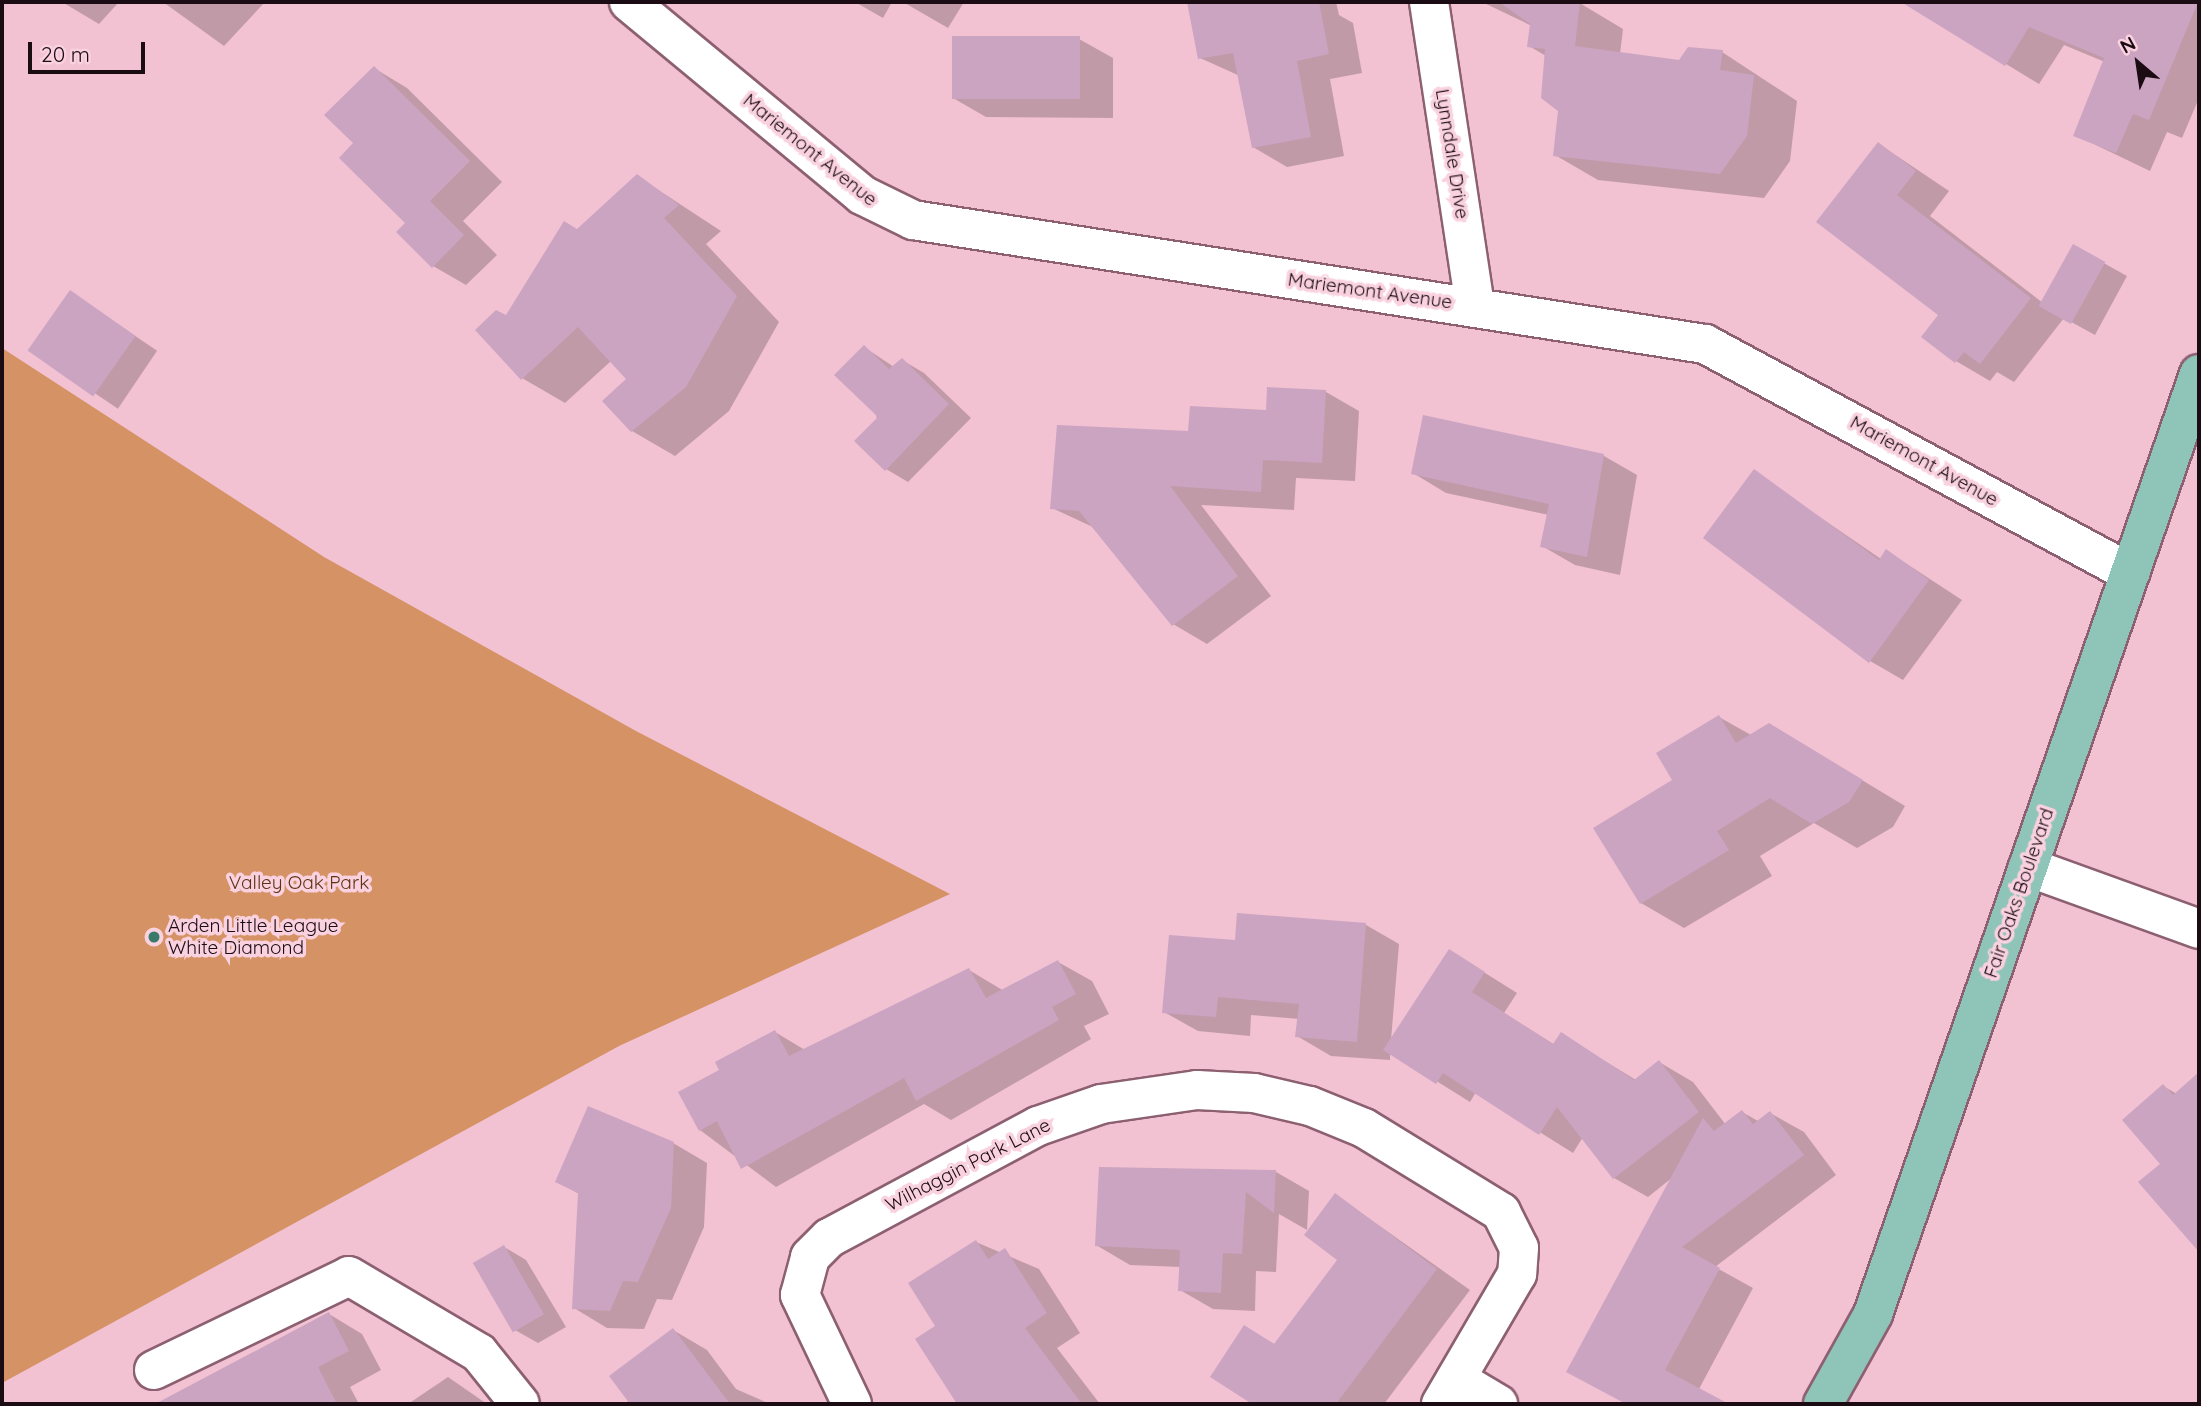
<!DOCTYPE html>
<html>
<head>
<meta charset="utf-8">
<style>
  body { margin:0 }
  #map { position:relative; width:2201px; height:1406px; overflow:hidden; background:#f2c1d2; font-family:Quicksand,sans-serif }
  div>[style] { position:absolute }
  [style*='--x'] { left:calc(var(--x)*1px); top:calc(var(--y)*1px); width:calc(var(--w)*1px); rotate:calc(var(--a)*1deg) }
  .green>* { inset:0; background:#d59264 }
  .shadow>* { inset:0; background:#0003; transform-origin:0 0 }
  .building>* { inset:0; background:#cba4c1; transform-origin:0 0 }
  .roads { filter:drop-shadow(2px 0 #8c6071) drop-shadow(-2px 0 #8c6071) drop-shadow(0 2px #8c6071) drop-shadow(0 -2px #8c6071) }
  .minor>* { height:38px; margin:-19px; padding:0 19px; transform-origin:19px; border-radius:19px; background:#fff }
  .major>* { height:38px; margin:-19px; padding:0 19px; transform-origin:19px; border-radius:19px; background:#8fc4b8 }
  .dots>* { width:19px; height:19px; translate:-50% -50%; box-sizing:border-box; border:4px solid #f9d1df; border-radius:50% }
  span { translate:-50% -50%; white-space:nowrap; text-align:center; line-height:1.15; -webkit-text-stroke:7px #f9d1df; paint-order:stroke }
  .street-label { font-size:19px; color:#1b0b12 }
  .park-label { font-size:19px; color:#5d3313 }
  .poi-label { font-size:19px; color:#1b0b12 }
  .left { translate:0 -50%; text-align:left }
  .frame { position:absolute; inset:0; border:4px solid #1b0b12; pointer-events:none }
  .north { position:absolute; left:2103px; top:28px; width:70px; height:70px; -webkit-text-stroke:5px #f9d1df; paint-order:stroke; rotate:331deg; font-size:19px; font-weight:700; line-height:28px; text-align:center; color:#1b0b12 }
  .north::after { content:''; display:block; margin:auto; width:24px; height:32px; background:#1b0b12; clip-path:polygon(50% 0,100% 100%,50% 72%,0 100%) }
  .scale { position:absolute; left:28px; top:42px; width:117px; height:32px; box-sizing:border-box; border:4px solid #1b0b12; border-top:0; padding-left:9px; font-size:21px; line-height:24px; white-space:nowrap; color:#1b0b12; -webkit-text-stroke:5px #f9d1df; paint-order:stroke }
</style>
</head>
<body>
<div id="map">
  <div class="green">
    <i style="clip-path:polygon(2px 348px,324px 557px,636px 731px,950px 894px,619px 1046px,2px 1383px)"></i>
  </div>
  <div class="shadow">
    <i style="clip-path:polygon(62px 2px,119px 2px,99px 24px)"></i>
    <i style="clip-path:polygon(163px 2px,265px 2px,224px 46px)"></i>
    <i style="clip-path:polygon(855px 2px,892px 2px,883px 18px)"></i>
    <i style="clip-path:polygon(903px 2px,964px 2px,948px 28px)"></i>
    <i style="clip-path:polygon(1209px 2px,1336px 2px,1339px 15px,1353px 23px,1362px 73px,1330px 79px,1344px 156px,1287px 167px,1253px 147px,1240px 76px,1200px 58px,1190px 5px)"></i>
    <i style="clip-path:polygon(1482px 2px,1578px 2px,1623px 29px,1620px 54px,1680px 62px,1722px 52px,1797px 101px,1790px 161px,1764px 198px,1598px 180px,1555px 155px,1560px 110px,1546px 56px,1529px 46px,1532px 26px)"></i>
    <i style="clip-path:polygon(1904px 2px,2199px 2px,2199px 98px,2182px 138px,2167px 132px,2150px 171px,2075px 135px,2105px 62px,2064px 45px,2039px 84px)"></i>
    <i style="clip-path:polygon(1079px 39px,1113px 58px,1113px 118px,986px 117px,953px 98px)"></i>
    <i style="clip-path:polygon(374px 68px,407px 88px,502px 182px,463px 221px,497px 255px,466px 285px,433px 266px,355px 143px)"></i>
    <i style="clip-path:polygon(1879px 144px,1949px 191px,1930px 216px,2043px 303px,2073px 246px,2127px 276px,2095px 335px,2064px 318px,2014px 382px,1997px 372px,1990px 381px,1956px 361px,1941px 314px,1819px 221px)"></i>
    <i style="clip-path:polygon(637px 176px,721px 231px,706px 244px,779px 322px,729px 411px,675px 456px,632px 431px,629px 379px,611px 361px,565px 403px,522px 378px,506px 317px)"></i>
    <i style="left:70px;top:292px;width:105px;height:70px;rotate:34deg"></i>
    <i style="clip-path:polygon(864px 347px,894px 367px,902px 360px,924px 373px,971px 418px,908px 482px,886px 469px)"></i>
    <i style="clip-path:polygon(1326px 392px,1359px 411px,1355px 481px,1296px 478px,1294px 510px,1201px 505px,1271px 596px,1207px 644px,1173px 624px,1095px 528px,1052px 508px,1190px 433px)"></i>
    <i style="clip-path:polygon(1604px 456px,1637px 475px,1620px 575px,1575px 565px,1542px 546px,1549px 515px,1446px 493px,1413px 473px)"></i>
    <i style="clip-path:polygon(1754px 472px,1881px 559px,1887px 551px,1962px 600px,1903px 680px,1870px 661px)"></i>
    <i style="clip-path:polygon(1719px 717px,1751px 735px,1812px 750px,1905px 806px,1893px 827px,1857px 848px,1814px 823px,1760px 856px,1772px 876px,1684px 928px,1641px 903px,1674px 780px)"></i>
    <i style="clip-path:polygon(1366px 925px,1399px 944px,1391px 1040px,1450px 951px,1517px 993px,1504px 1013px,1555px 1045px,1562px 1035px,1636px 1080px,1659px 1062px,1693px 1082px,1726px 1125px,1742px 1112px,1758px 1121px,1770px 1113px,1804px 1132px,1836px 1175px,1715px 1267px,1753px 1288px,1699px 1389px,1723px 1404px,1627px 1404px,1602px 1390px,1673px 1177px,1648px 1197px,1614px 1178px,1583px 1137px,1573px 1153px,1476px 1092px,1470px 1102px,1390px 1052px,1390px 1060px,1331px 1056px,1297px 1036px,1299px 1019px,1251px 1015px,1250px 1036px,1198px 1031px,1164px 1012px,1236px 942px)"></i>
    <i style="clip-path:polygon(1058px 962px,1092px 981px,1109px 1014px,1084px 1026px,1091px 1039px,951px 1120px,924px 1104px,776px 1187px,700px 1130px,722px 1070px,775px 1032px,805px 1050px,969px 970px,1004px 991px)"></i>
    <i style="clip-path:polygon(2199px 1074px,2199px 1242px,2186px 1235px,2162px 1164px,2163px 1086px,2177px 1094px)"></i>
    <i style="clip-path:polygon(673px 1143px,707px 1163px,704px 1227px,672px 1300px,657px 1299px,644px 1329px,607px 1328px,574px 1308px,579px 1194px,557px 1181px)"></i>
    <i style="clip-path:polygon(1276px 1172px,1309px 1191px,1307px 1230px,1279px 1214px,1276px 1272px,1256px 1271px,1255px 1311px,1213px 1309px,1180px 1290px,1181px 1267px,1130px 1265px,1096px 1245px)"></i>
    <i style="clip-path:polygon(1336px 1195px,1470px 1290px,1384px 1404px,1255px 1404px,1212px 1376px,1245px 1327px,1276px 1345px,1340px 1260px)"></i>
    <i style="clip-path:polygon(976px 1242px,1039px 1269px,1080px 1333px,1057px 1348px,1100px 1404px,966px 1404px,918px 1339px,938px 1326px)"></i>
    <i style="clip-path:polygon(504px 1247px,526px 1260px,566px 1327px,538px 1343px,515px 1330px)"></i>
    <i style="clip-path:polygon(329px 1314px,362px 1334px,381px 1370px,350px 1387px,359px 1404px,159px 1404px)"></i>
    <i style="clip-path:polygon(673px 1330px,707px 1350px,736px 1389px,770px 1404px,626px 1404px)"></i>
    <i style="clip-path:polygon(448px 1377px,487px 1404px,408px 1404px)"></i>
  </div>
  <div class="building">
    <i style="clip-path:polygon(1187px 2px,1319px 2px,1329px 54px,1297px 61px,1311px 137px,1252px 148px,1233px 53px,1198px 59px)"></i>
    <i style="clip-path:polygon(1499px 2px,1580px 2px,1575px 46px,1679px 60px,1688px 47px,1723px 50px,1720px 70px,1754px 75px,1747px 136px,1720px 174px,1553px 156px,1558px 111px,1541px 98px,1545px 49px,1527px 47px,1530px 24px)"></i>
    <i style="clip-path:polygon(1901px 2px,2198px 2px,2149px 120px,2133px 114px,2116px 153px,2073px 136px,2104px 58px,2029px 27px,2005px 66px)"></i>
    <i style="left:952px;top:36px;width:128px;height:63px"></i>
    <i style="clip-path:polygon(374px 66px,470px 161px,430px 201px,464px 235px,432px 268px,396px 232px,405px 223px,339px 158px,353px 143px,324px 115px)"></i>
    <i style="clip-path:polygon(1878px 142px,1916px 171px,1897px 195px,2031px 298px,1980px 364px,1964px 352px,1955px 363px,1921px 337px,1938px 315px,1816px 222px)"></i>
    <i style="clip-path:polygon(637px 174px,679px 205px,664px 218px,737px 296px,686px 387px,631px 432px,602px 401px,626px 379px,578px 327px,521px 380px,475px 330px,496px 310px,506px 315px,564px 221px,577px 229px)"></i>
    <i style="left:2073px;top:244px;width:37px;height:71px;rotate:29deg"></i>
    <i style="left:70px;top:290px;width:80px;height:74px;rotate:35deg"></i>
    <i style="clip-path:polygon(864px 345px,889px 369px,902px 358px,949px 404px,885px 471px,854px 441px,878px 417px,834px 375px)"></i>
    <i style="clip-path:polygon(1267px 387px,1326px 390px,1322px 463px,1263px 460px,1261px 492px,1170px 486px,1238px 576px,1172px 626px,1079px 511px,1050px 509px,1057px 425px,1188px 431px,1190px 406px,1266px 410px)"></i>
    <i style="clip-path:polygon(1423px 415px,1604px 454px,1587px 557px,1540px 547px,1549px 504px,1411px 474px)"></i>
    <i style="clip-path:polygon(1754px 469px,1879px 560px,1886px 549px,1929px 580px,1869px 663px,1703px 538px)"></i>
    <i style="clip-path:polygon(1719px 715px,1736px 743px,1769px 723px,1863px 780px,1849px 802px,1812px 824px,1770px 798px,1717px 831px,1729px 850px,1640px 904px,1593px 828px,1672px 780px,1656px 753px)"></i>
    <i style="clip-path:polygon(1237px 913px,1366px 923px,1357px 1042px,1295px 1037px,1299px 1004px,1218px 997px,1216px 1017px,1162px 1013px,1169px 935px,1235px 940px)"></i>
    <i style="clip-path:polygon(1449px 949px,1485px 972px,1472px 992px,1553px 1044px,1561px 1032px,1634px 1080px,1659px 1060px,1699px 1112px,1613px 1179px,1557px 1107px,1539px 1135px,1443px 1073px,1436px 1084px,1383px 1050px)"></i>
    <i style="clip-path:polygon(1058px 960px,1076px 994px,1052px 1007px,1059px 1020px,916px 1101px,904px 1078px,741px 1169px,717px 1121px,699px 1131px,678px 1092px,719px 1070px,715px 1062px,775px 1030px,789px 1056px,969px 968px,986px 998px)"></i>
    <i style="clip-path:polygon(2199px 1072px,2199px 1252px,2138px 1182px,2160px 1164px,2122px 1120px,2163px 1084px,2173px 1095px)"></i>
    <i style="clip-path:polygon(588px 1106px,674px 1142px,671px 1208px,638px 1282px,623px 1281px,610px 1311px,572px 1309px,578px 1193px,555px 1182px)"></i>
    <i style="clip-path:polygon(1742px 1110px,1753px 1124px,1770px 1111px,1804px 1155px,1682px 1247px,1720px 1268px,1665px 1370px,1729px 1404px,1626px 1404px,1566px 1372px,1703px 1118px,1714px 1131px)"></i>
    <i style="clip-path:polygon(1099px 1167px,1276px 1170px,1274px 1213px,1246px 1192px,1242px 1254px,1223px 1253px,1221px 1293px,1178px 1291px,1180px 1250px,1095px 1246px)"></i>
    <i style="clip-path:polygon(1335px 1193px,1437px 1269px,1336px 1404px,1252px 1404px,1210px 1377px,1244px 1325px,1274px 1344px,1337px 1260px,1304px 1235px)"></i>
    <i style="clip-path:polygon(976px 1240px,988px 1259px,1005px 1248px,1047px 1313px,1025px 1328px,1082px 1404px,957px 1404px,915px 1339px,935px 1326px,908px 1283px)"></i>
    <i style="left:504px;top:1245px;width:80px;height:36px;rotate:60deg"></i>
    <i style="clip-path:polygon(329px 1312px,349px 1351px,318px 1367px,337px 1404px,155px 1404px)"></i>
    <i style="clip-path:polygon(673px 1328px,730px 1404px,630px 1404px,609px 1376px)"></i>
  </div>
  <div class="roads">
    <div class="minor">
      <i style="--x:629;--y:2;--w:303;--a:39.6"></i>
      <i style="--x:862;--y:195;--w:57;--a:26.1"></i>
      <i style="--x:913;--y:220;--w:802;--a:8.9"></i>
      <i style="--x:1705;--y:344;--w:483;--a:28.3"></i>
      <i style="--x:1429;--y:2;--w:307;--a:81.4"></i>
      <i style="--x:2028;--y:867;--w:182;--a:19.9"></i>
      <i style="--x:154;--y:1370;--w:216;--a:-25.7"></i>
      <i style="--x:349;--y:1276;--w:151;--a:30.6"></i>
      <i style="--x:479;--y:1353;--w:65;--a:51.2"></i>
      <i style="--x:1456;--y:1379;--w:49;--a:30.8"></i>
      <i style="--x:852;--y:1404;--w:121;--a:-115.5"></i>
      <i style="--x:800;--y:1295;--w:39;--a:-75"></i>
      <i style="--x:810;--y:1257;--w:27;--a:-45"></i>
      <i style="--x:829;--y:1238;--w:237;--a:-28.2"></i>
      <i style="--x:1038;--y:1126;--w:67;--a:-19.2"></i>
      <i style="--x:1101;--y:1104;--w:97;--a:-8.3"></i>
      <i style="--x:1197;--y:1090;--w:57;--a:3"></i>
      <i style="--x:1254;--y:1093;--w:57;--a:13.1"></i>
      <i style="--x:1310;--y:1106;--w:58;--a:22.2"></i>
      <i style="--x:1364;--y:1128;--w:161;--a:31.5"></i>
      <i style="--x:1501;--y:1212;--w:40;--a:63.4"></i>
      <i style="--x:1519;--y:1248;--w:26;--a:94"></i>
      <i style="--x:1517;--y:1274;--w:151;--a:120.3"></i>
    </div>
    <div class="major">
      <i style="--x:1823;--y:1404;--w:103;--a:-60.9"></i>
      <i style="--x:1873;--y:1314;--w:995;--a:-70.87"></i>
    </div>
  </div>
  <div class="dots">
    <i style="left:154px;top:937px;background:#397a6a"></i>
  </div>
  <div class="street-label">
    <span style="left:810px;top:150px;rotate:39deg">Mariemont Avenue</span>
    <span style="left:1452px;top:154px;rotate:81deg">Lynndale Drive</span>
    <span style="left:1370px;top:291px;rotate:8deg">Mariemont Avenue</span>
    <span style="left:1924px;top:461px;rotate:29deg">Mariemont Avenue</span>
    <span style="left:2019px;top:893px;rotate:-71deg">Fair Oaks Boulevard</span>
    <span style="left:968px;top:1165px;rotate:-27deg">Wilhaggin Park Lane</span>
  </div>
  <div class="park-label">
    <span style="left:299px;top:883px">Valley Oak Park</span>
  </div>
  <div class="poi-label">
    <span class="left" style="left:168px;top:937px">Arden Little League<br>White Diamond</span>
  </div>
  <div class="frame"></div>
  <div class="north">N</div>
  <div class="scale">20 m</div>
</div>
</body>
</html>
